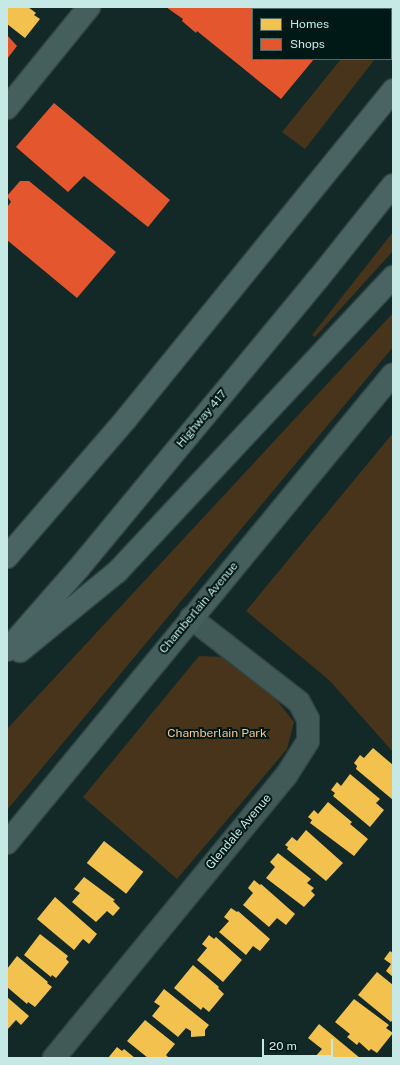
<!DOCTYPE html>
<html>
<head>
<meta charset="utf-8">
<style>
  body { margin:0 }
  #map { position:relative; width:400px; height:1065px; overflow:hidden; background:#132927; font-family:"Public Sans",sans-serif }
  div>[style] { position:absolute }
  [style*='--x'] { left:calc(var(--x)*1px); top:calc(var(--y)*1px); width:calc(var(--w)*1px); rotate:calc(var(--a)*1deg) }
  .green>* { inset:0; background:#47341b }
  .homes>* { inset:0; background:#f2c14e; transform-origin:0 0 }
  .shops>* { inset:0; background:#e4572e }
  .roads { filter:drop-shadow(1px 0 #334443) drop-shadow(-1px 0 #334443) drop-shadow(0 1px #334443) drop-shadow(0 -1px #334443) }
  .street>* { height:22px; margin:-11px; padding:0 11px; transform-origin:11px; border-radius:11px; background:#415957 }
  .primary>* { height:22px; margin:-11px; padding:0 11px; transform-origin:11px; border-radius:11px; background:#455f5d }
  .highway>* { height:22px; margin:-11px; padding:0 11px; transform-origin:11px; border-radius:11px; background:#496462 }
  span { translate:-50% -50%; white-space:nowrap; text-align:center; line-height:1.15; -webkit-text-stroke:4px #001816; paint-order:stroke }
  .street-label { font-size:12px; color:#c7e9e5 }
  .park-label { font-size:12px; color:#fbc489 }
  .frame { position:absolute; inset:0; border:8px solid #c7e9e5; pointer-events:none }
  .legend { position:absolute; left:252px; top:8px; width:140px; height:52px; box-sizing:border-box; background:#001816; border:1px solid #506c69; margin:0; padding:5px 7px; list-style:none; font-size:12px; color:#c7e9e5 }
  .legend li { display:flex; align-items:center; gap:8px; height:20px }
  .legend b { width:20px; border:1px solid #506c69 }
  .scale { position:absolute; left:262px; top:1039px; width:71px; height:18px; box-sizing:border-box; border:2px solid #c7e9e5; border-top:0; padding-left:5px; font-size:12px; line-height:14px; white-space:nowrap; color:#c7e9e5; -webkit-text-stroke:3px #001816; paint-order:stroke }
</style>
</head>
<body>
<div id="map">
  <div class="green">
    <i style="clip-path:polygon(341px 59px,375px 59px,305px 149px,282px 132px)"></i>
    <i style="clip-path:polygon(393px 232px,393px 251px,315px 337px,312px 335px)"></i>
    <i style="clip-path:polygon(393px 313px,393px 347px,7px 810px,7px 729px)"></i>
    <i style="clip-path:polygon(393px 433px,393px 752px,329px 680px,246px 611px)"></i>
    <i style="clip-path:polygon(199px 656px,224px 657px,274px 697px,294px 722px,287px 749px,177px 879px,83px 797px)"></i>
  </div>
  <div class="homes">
    <i style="clip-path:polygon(7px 7px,28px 7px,36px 13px,34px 15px,40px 19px,25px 38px,7px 24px)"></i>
    <i style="clip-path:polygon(373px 748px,393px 765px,393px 800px,356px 769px,357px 766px,354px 763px,360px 755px,364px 758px)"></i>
    <i style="clip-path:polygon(350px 774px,380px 799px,376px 803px,384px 810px,370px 827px,333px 796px,335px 793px,331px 790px,337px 782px,341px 786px)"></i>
    <i style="clip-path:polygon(328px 802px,352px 822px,350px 824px,368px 839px,354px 856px,310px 823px,312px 820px,308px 817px,314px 810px,318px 814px)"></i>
    <i style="clip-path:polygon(306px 830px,343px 863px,326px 881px,287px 849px,288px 847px,285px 845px,292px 837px,297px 841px)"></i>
    <i style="left:104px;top:841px;width:50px;height:28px;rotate:38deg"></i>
    <i style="clip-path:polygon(278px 853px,311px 879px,307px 883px,314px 888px,311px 891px,315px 895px,304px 907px,266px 878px,275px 867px,270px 862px)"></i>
    <i style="clip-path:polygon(84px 877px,115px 900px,113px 901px,120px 908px,113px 916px,107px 911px,96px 922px,72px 902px,80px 893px,74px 889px)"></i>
    <i style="clip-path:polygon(254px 880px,260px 885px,261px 884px,295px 914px,286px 925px,277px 918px,269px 927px,243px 905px,253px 893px,248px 888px)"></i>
    <i style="clip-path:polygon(55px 897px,97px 934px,89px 944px,83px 939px,74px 950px,37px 919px)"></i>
    <i style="clip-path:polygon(231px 908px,237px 912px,238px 911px,270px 939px,260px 951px,253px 946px,246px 955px,219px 932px,229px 921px,224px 917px)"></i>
    <i style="clip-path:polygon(40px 934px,68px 956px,66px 959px,69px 962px,56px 978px,52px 975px,51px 977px,24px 955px)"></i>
    <i style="clip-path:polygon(209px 935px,214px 939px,216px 937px,242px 960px,223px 982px,197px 960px,207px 948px,202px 944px)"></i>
    <i style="clip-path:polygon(390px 951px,393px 953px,393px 977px,386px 971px,391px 964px,384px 959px)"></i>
    <i style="clip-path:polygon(17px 956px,48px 982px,47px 983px,52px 987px,35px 1007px,28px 1002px,27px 1004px,7px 987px,7px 969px)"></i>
    <i style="clip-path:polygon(193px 965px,219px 987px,218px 988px,224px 994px,209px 1012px,203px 1007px,201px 1010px,174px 988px)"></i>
    <i style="clip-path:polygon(377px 972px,393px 985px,393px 1019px,391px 1022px,358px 995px)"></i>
    <i style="clip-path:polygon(164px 989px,209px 1025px,205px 1030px,205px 1036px,191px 1037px,191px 1031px,186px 1028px,178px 1037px,152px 1016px,160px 1006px,154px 1002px)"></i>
    <i style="clip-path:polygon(7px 997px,29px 1016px,21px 1025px,16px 1020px,7px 1030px)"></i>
    <i style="clip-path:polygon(354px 999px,389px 1025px,386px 1028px,393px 1033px,377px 1053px,371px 1049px,369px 1051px,359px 1042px,357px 1045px,347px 1037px,350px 1034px,335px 1022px)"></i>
    <i style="clip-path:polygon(145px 1020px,175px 1044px,166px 1055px,169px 1058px,148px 1058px,127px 1041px)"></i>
    <i style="clip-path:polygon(319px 1024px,360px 1058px,314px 1058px,322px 1049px,308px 1038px)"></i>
    <i style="clip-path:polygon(117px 1047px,122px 1051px,124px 1049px,135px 1058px,108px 1058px)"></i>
  </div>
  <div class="shops">
    <i style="clip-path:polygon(166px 7px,314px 7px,317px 9px,253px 9px,253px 59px,314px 59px,281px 99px,197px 31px,196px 33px,182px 21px,183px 19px)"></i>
    <i style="clip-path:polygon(7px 35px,17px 46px,7px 59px)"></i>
    <i style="clip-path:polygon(54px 103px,170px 200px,148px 227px,84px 176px,68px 192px,16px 147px)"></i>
    <i style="clip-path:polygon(20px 181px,29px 181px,116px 252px,77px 298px,7px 240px,7px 207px,11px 202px,7px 196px)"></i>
  </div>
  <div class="roads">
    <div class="street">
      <i style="--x:54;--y:1058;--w:365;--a:-50.6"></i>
      <i style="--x:286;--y:776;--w:41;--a:-57.8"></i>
      <i style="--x:308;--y:741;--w:22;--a:-90"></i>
      <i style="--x:308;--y:719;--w:19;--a:-118"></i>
      <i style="--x:299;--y:702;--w:137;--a:-142.1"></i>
    </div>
    <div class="primary">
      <i style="--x:7;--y:108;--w:130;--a:-50.9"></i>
      <i style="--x:7;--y:843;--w:607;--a:-50.54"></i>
    </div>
    <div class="highway">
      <i style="--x:7;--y:557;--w:182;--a:-49.2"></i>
      <i style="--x:126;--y:419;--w:424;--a:-50.9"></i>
      <i style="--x:7;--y:650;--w:108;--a:-48.8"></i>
      <i style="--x:78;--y:569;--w:376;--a:-50.4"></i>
      <i style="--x:318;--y:279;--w:120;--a:-51.4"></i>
      <i style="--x:20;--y:651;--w:125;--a:-39.2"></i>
      <i style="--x:117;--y:572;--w:404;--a:-46.9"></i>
    </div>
  </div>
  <div class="street-label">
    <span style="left:202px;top:419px;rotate:-50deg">Highway 417</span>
    <span style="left:199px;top:608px;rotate:-50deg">Chamberlain Avenue</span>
    <span style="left:239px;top:832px;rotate:-50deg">Glendale Avenue</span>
  </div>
  <div class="park-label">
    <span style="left:217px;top:734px">Chamberlain Park</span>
  </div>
  <div class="frame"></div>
  <ul class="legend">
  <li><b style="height:11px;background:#f2c14e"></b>Homes</li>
  <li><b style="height:11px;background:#e4572e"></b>Shops</li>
  </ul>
  <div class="scale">20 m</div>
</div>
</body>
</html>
